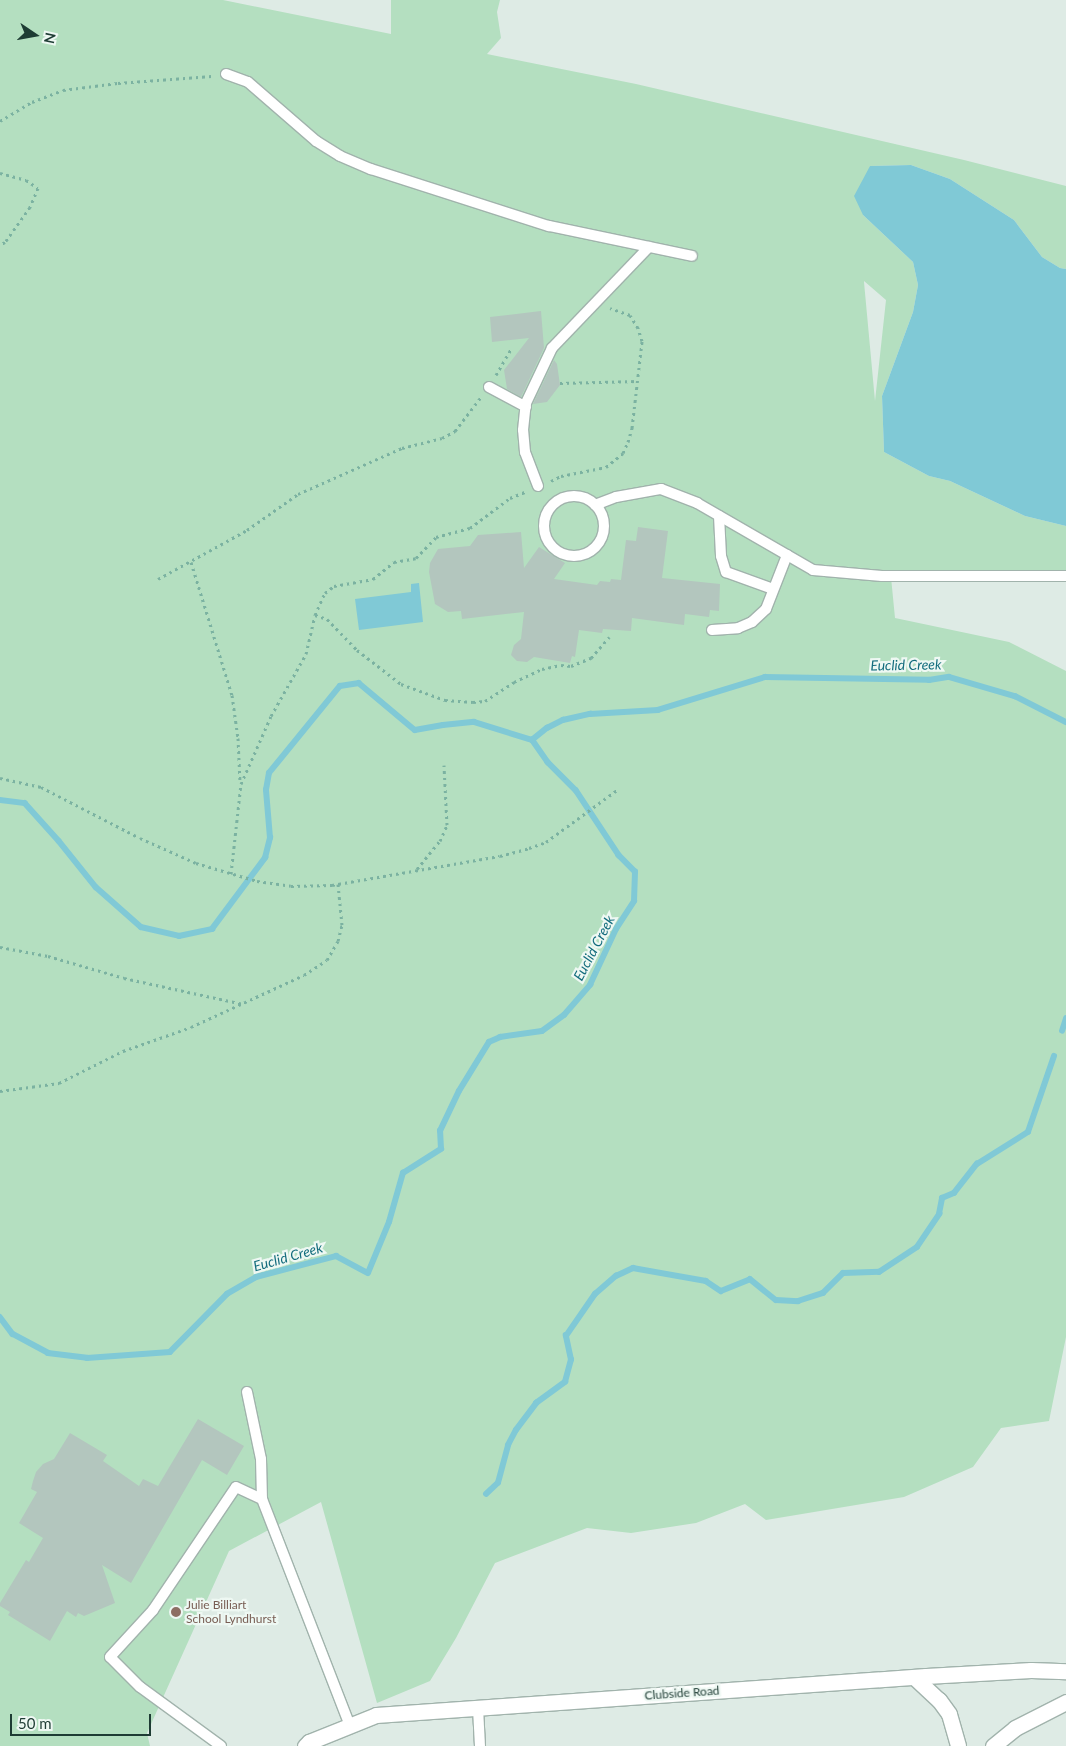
<!DOCTYPE html>
<html>
<head>
<meta charset="utf-8">
<style>
  body { margin:0 }
  #map { position:relative; width:1066px; height:1746px; overflow:hidden; background:#deebe5; font-family:Lato,sans-serif }
  div>[style] { position:absolute }
  [style*='--x'] { left:calc(var(--x)*1px); top:calc(var(--y)*1px); width:calc(var(--w)*1px); rotate:calc(var(--a)*1deg) }
  .green>* { inset:0; background:#b4dfc0 }
  .water>* { inset:0; background:#80c9d6 }
  .stream>* { height:5.5px; margin:-2.75px; padding:0 2.75px; transform-origin:2.75px; border-radius:2.75px; background:#80c9d6 }
  .building>* { inset:0; background:#b3c6be }
  .path>* { height:3px; margin-top:-1.5px; transform-origin:0; background:repeating-linear-gradient(90deg,#7bb2a1 0 2.5px,transparent 0 6.5px) }
  .roads { filter:drop-shadow(1px 0 #a1b3ac) drop-shadow(-1px 0 #a1b3ac) drop-shadow(0 1px #a1b3ac) drop-shadow(0 -1px #a1b3ac) }
  .lane>* { height:10px; margin:-5px; padding:0 5px; transform-origin:5px; border-radius:5px; background:#fff }
  .lane>.ring { margin:-5px; padding:0; box-sizing:content-box; background:none; border:10px solid #fff; border-radius:50% }
  .street>* { height:15px; margin:-7.5px; padding:0 7.5px; transform-origin:7.5px; border-radius:7.5px; background:#fff }
  .dots>* { width:14px; height:14px; translate:-50% -50%; box-sizing:border-box; border:2px solid #eef8f3; border-radius:50% }
  span { translate:-50% -50%; white-space:nowrap; text-align:center; line-height:1.15; -webkit-text-stroke:4.5px #eef8f3; paint-order:stroke }
  .education-label { font-size:12px; color:#785e54 }
  .left { translate:0 -50%; text-align:left }
  .street-label { font-size:12px; color:#1e3c34 }
  .water-label { font-size:14px; color:#136c7d; font-style:italic }
  .north { position:absolute; left:10px; top:10px; width:50px; height:50px; -webkit-text-stroke:4px #eef8f3; paint-order:stroke; rotate:102deg; font-size:14px; font-weight:700; line-height:20px; text-align:center; color:#1e3c34 }
  .north::after { content:''; display:block; margin:auto; width:18px; height:22px; background:#1e3c34; clip-path:polygon(50% 0,100% 100%,50% 72%,0 100%) }
  .scale { position:absolute; left:10px; top:1714px; width:141px; height:22px; box-sizing:border-box; border:2px solid #1e3c34; border-top:0; padding-left:6px; font-size:15px; line-height:18px; white-space:nowrap; color:#1e3c34; -webkit-text-stroke:4px #eef8f3; paint-order:stroke }
</style>
</head>
<body>
<div id="map">
  <div class="green">
    <i style="clip-path:polygon(evenodd,0 0,223px 0,391px 34px,391px 0,500px 0,497px 12px,501px 38px,487px 54px,636px 84px,964px 160px,1066px 186px,1066px 269px,1060px 268px,1042px 257px,1014px 220px,950px 179px,911px 165px,870px 166px,863px 215px,913px 262px,918px 285px,913px 312px,882px 396px,884px 452px,929px 476px,950px 481px,1025px 516px,1066px 526px,1066px 576px,891px 577px,895px 618px,1009px 642px,1066px 671px,1066px 1337px,1049px 1421px,1001px 1428px,973px 1467px,904px 1497px,766px 1520px,745px 1504px,696px 1523px,631px 1533px,587px 1528px,495px 1563px,456px 1638px,430px 1681px,377px 1703px,321px 1502px,229px 1551px,147px 1733px,150px 1746px,0 1746px,0 0,864px 281px,886px 300px,875px 401px,864px 282px,864px 281px)"></i>
  </div>
  <div class="water">
    <i style="clip-path:polygon(911px 165px,950px 179px,1014px 220px,1042px 257px,1060px 268px,1066px 269px,1066px 526px,1025px 516px,950px 481px,929px 476px,884px 452px,882px 396px,913px 312px,918px 285px,913px 262px,863px 215px,854px 196px,870px 166px)"></i>
    <i style="clip-path:polygon(419px 583px,423px 622px,359px 630px,355px 599px,411px 592px,411px 584px)"></i>
  </div>
  <div class="stream">
    <i style="--x:0;--y:800;--w:25;--a:7"></i>
    <i style="--x:25;--y:803;--w:51;--a:48.2"></i>
    <i style="--x:59;--y:841;--w:59;--a:51.2"></i>
    <i style="--x:96;--y:887;--w:60;--a:41.6"></i>
    <i style="--x:141;--y:927;--w:39;--a:13"></i>
    <i style="--x:179;--y:936;--w:34;--a:-12"></i>
    <i style="--x:212;--y:929;--w:89;--a:-53.3"></i>
    <i style="--x:265;--y:858;--w:21;--a:-76"></i>
    <i style="--x:270;--y:838;--w:48;--a:-94.8"></i>
    <i style="--x:266;--y:790;--w:17;--a:-80"></i>
    <i style="--x:269;--y:773;--w:112;--a:-50.8"></i>
    <i style="--x:340;--y:686;--w:19;--a:-9"></i>
    <i style="--x:359;--y:683;--w:73;--a:40"></i>
    <i style="--x:415;--y:730;--w:28;--a:-10"></i>
    <i style="--x:443;--y:725;--w:31;--a:-6"></i>
    <i style="--x:474;--y:722;--w:61;--a:17.2"></i>
    <i style="--x:1062;--y:1031;--w:13;--a:-72"></i>
    <i style="--x:0;--y:1317;--w:21;--a:53"></i>
    <i style="--x:13;--y:1334;--w:40;--a:28"></i>
    <i style="--x:48;--y:1353;--w:39;--a:7"></i>
    <i style="--x:87;--y:1358;--w:83;--a:-4.1"></i>
    <i style="--x:170;--y:1352;--w:81;--a:-45.5"></i>
    <i style="--x:227;--y:1294;--w:34;--a:-30"></i>
    <i style="--x:256;--y:1277;--w:83;--a:-14.7"></i>
    <i style="--x:336;--y:1256;--w:36;--a:28"></i>
    <i style="--x:368;--y:1273;--w:55;--a:-67.6"></i>
    <i style="--x:389;--y:1222;--w:51;--a:-74.1"></i>
    <i style="--x:403;--y:1173;--w:45;--a:-32.3"></i>
    <i style="--x:441;--y:1149;--w:18;--a:-93"></i>
    <i style="--x:440;--y:1131;--w:44;--a:-64.6"></i>
    <i style="--x:459;--y:1091;--w:57;--a:-58.5"></i>
    <i style="--x:489;--y:1042;--w:12;--a:-24"></i>
    <i style="--x:500;--y:1037;--w:42;--a:-8.1"></i>
    <i style="--x:542;--y:1031;--w:27;--a:-36"></i>
    <i style="--x:564;--y:1015;--w:40;--a:-49"></i>
    <i style="--x:590;--y:985;--w:62;--a:-65.1"></i>
    <i style="--x:616;--y:929;--w:33;--a:-57"></i>
    <i style="--x:634;--y:901;--w:29;--a:-88"></i>
    <i style="--x:635;--y:872;--w:23;--a:-135"></i>
    <i style="--x:619;--y:856;--w:78;--a:-123.5"></i>
    <i style="--x:576;--y:791;--w:40;--a:-135"></i>
    <i style="--x:548;--y:763;--w:28;--a:-125"></i>
    <i style="--x:532;--y:740;--w:19;--a:-39"></i>
    <i style="--x:547;--y:728;--w:18;--a:-27"></i>
    <i style="--x:563;--y:720;--w:28;--a:-13"></i>
    <i style="--x:590;--y:714;--w:68;--a:-3.4"></i>
    <i style="--x:658;--y:710;--w:112;--a:-17.1"></i>
    <i style="--x:765;--y:677;--w:164;--a:1"></i>
    <i style="--x:929;--y:680;--w:20;--a:-9"></i>
    <i style="--x:949;--y:677;--w:69;--a:16.1"></i>
    <i style="--x:1015;--y:696;--w:57;--a:27"></i>
    <i style="--x:486;--y:1494;--w:16;--a:-43"></i>
    <i style="--x:498;--y:1483;--w:39;--a:-75"></i>
    <i style="--x:508;--y:1445;--w:17;--a:-62"></i>
    <i style="--x:516;--y:1430;--w:34;--a:-53"></i>
    <i style="--x:536;--y:1403;--w:36;--a:-36"></i>
    <i style="--x:565;--y:1382;--w:23;--a:-75"></i>
    <i style="--x:571;--y:1360;--w:25;--a:-102"></i>
    <i style="--x:566;--y:1336;--w:51;--a:-55.4"></i>
    <i style="--x:595;--y:1294;--w:28;--a:-41"></i>
    <i style="--x:616;--y:1276;--w:19;--a:-25"></i>
    <i style="--x:633;--y:1268;--w:74;--a:10.1"></i>
    <i style="--x:706;--y:1281;--w:18;--a:34"></i>
    <i style="--x:721;--y:1291;--w:31;--a:-22"></i>
    <i style="--x:750;--y:1279;--w:33;--a:39"></i>
    <i style="--x:776;--y:1300;--w:22;--a:3"></i>
    <i style="--x:798;--y:1301;--w:26;--a:-18"></i>
    <i style="--x:823;--y:1293;--w:28;--a:-45"></i>
    <i style="--x:843;--y:1273;--w:36;--a:-2"></i>
    <i style="--x:879;--y:1272;--w:45;--a:-33.3"></i>
    <i style="--x:917;--y:1247;--w:40;--a:-56"></i>
    <i style="--x:939;--y:1214;--w:16;--a:-79"></i>
    <i style="--x:942;--y:1198;--w:13;--a:-23"></i>
    <i style="--x:954;--y:1193;--w:37;--a:-52"></i>
    <i style="--x:977;--y:1164;--w:60;--a:-32.1"></i>
    <i style="--x:1028;--y:1132;--w:80;--a:-71.1"></i>
  </div>
  <div class="building">
    <i style="clip-path:polygon(541px 311px,544px 348px,521px 397px,507px 389px,504px 370px,529px 338px,492px 342px,490px 317px)"></i>
    <i style="clip-path:polygon(554px 360px,557px 364px,560px 385px,547px 402px,533px 404px)"></i>
    <i style="clip-path:polygon(638px 527px,668px 531px,662px 578px,720px 584px,719px 611px,710px 610px,709px 617px,685px 614px,684px 625px,632px 618px,631px 631px,603px 629px,602px 633px,579px 630px,575px 657px,572px 656px,570px 663px,534px 657px,527px 662px,517px 661px,511px 655px,514px 645px,521px 639px,524px 612px,462px 619px,461px 611px,448px 612px,435px 604px,429px 572px,430px 563px,438px 549px,470px 546px,478px 535px,521px 532px,524px 568px,539px 547px,565px 563px,554px 579px,597px 585px,600px 581px,610px 582px,611px 579px,621px 580px,626px 540px,636px 541px)"></i>
    <i style="clip-path:polygon(198px 1419px,244px 1446px,227px 1475px,202px 1460px,131px 1583px,102px 1565px,115px 1603px,84px 1616px,78px 1613px,76px 1617px,67px 1611px,50px 1641px,8px 1615px,10px 1612px,0 1606px,0 1603px,26px 1560px,29px 1562px,43px 1538px,19px 1523px,37px 1492px,31px 1489px,33px 1481px,36px 1472px,43px 1464px,54px 1459px,70px 1433px,107px 1455px,103px 1461px,139px 1486px,143px 1479px,158px 1486px)"></i>
  </div>
  <div class="path">
    <i style="--x:0;--y:121;--w:37;--a:-31"></i>
    <i style="--x:32;--y:102;--w:33;--a:-21"></i>
    <i style="--x:63;--y:90;--w:55;--a:-7.3"></i>
    <i style="--x:118;--y:83;--w:94;--a:-4.3"></i>
    <i style="--x:0;--y:173;--w:27;--a:15"></i>
    <i style="--x:26;--y:180;--w:14;--a:34"></i>
    <i style="--x:38;--y:188;--w:21;--a:113"></i>
    <i style="--x:30;--y:207;--w:43;--a:125.5"></i>
    <i style="--x:5;--y:242;--w:6;--a:149"></i>
    <i style="--x:496;--y:375;--w:32;--a:-60"></i>
    <i style="--x:560;--y:383;--w:78;--a:-1.5"></i>
    <i style="--x:551;--y:481;--w:11;--a:-27"></i>
    <i style="--x:561;--y:476;--w:46;--a:-11.3"></i>
    <i style="--x:606;--y:467;--w:22;--a:-39"></i>
    <i style="--x:623;--y:453;--w:12;--a:-66"></i>
    <i style="--x:628;--y:442;--w:15;--a:-74"></i>
    <i style="--x:632;--y:428;--w:88;--a:-83.4"></i>
    <i style="--x:642;--y:341;--w:14;--a:-107"></i>
    <i style="--x:638;--y:328;--w:15;--a:-122"></i>
    <i style="--x:630;--y:315;--w:21;--a:-161"></i>
    <i style="--x:191;--y:562;--w:139;--a:72.9"></i>
    <i style="--x:232;--y:695;--w:43;--a:82.1"></i>
    <i style="--x:238;--y:738;--w:44;--a:87.4"></i>
    <i style="--x:158;--y:579;--w:102;--a:-28.8"></i>
    <i style="--x:247;--y:530;--w:62;--a:-35.2"></i>
    <i style="--x:298;--y:494;--w:114;--a:-23.9"></i>
    <i style="--x:402;--y:448;--w:41;--a:-14"></i>
    <i style="--x:442;--y:438;--w:15;--a:-28"></i>
    <i style="--x:455;--y:431;--w:43;--a:-52.6"></i>
    <i style="--x:315;--y:615;--w:13;--a:18"></i>
    <i style="--x:327;--y:619;--w:43;--a:45.9"></i>
    <i style="--x:357;--y:650;--w:56;--a:37.7"></i>
    <i style="--x:401;--y:684;--w:47;--a:20"></i>
    <i style="--x:445;--y:700;--w:28;--a:4"></i>
    <i style="--x:473;--y:702;--w:12;--a:-5"></i>
    <i style="--x:485;--y:701;--w:35;--a:-33"></i>
    <i style="--x:514;--y:682;--w:31;--a:-25"></i>
    <i style="--x:542;--y:669;--w:19;--a:-12"></i>
    <i style="--x:561;--y:665;--w:10;--a:6"></i>
    <i style="--x:571;--y:666;--w:22;--a:-22"></i>
    <i style="--x:591;--y:658;--w:28;--a:-49"></i>
    <i style="--x:0;--y:778;--w:42;--a:12.4"></i>
    <i style="--x:41;--y:787;--w:111;--a:27.3"></i>
    <i style="--x:140;--y:838;--w:61;--a:24.1"></i>
    <i style="--x:196;--y:863;--w:64;--a:16.4"></i>
    <i style="--x:257;--y:881;--w:34;--a:8"></i>
    <i style="--x:291;--y:886;--w:41;--a:-1.4"></i>
    <i style="--x:332;--y:885;--w:170;--a:-9.8"></i>
    <i style="--x:500;--y:856;--w:30;--a:-15"></i>
    <i style="--x:529;--y:848;--w:18;--a:-19"></i>
    <i style="--x:546;--y:842;--w:88;--a:-36.2"></i>
    <i style="--x:417;--y:869;--w:36;--a:-51"></i>
    <i style="--x:440;--y:841;--w:17;--a:-66"></i>
    <i style="--x:447;--y:825;--w:60;--a:-92.9"></i>
    <i style="--x:231;--y:874;--w:91;--a:-83.7"></i>
    <i style="--x:241;--y:784;--w:74;--a:-66.2"></i>
    <i style="--x:271;--y:716;--w:71;--a:-60.6"></i>
    <i style="--x:306;--y:654;--w:40;--a:-77"></i>
    <i style="--x:315;--y:615;--w:24;--a:-66"></i>
    <i style="--x:325;--y:593;--w:11;--a:-38"></i>
    <i style="--x:334;--y:586;--w:40;--a:-10"></i>
    <i style="--x:373;--y:579;--w:27;--a:-39"></i>
    <i style="--x:394;--y:562;--w:22;--a:-10"></i>
    <i style="--x:416;--y:558;--w:29;--a:-46"></i>
    <i style="--x:436;--y:537;--w:35;--a:-15"></i>
    <i style="--x:470;--y:528;--w:50;--a:-36.9"></i>
    <i style="--x:510;--y:498;--w:18;--a:-22"></i>
    <i style="--x:0;--y:947;--w:49;--a:10.6"></i>
    <i style="--x:48;--y:956;--w:79;--a:16.1"></i>
    <i style="--x:124;--y:978;--w:122;--a:12.3"></i>
    <i style="--x:0;--y:1091;--w:60;--a:-7.7"></i>
    <i style="--x:59;--y:1083;--w:72;--a:-26.6"></i>
    <i style="--x:123;--y:1051;--w:72;--a:-19.4"></i>
    <i style="--x:191;--y:1027;--w:124;--a:-24.7"></i>
    <i style="--x:304;--y:975;--w:27;--a:-33"></i>
    <i style="--x:327;--y:960;--w:22;--a:-60"></i>
    <i style="--x:338;--y:941;--w:16;--a:-76"></i>
    <i style="--x:342;--y:925;--w:41;--a:-95.6"></i>
  </div>
  <div class="roads">
    <div class="lane">
      <i style="--x:226;--y:74;--w:23;--a:20"></i>
      <i style="--x:248;--y:82;--w:90;--a:40.9"></i>
      <i style="--x:316;--y:141;--w:28;--a:32"></i>
      <i style="--x:340;--y:156;--w:34;--a:23"></i>
      <i style="--x:371;--y:169;--w:187;--a:17.8"></i>
      <i style="--x:549;--y:226;--w:146;--a:11.8"></i>
      <i style="--x:489;--y:387;--w:42;--a:28.4"></i>
      <i style="--x:538;--y:486;--w:36;--a:-111"></i>
      <i style="--x:525;--y:452;--w:22;--a:-95"></i>
      <i style="--x:523;--y:430;--w:27;--a:-84"></i>
      <i style="--x:526;--y:403;--w:61;--a:-64.7"></i>
      <i style="--x:552;--y:348;--w:140;--a:-46.2"></i>
      <i class="ring" style="left:544px;top:496px;width:50px;height:50px"></i>
      <i style="--x:595;--y:505;--w:22;--a:-21"></i>
      <i style="--x:616;--y:497;--w:46;--a:-10.1"></i>
      <i style="--x:661;--y:489;--w:39;--a:21"></i>
      <i style="--x:697;--y:503;--w:134;--a:30"></i>
      <i style="--x:813;--y:570;--w:69;--a:5"></i>
      <i style="--x:882;--y:576;--w:184;--a:0"></i>
      <i style="--x:719;--y:516;--w:40;--a:87.1"></i>
      <i style="--x:721;--y:556;--w:17;--a:73"></i>
      <i style="--x:726;--y:572;--w:50;--a:19.9"></i>
      <i style="--x:712;--y:630;--w:26;--a:-4"></i>
      <i style="--x:738;--y:628;--w:15;--a:-23"></i>
      <i style="--x:752;--y:622;--w:19;--a:-43"></i>
      <i style="--x:766;--y:609;--w:58;--a:-68.7"></i>
      <i style="--x:247;--y:1392;--w:68;--a:78.2"></i>
      <i style="--x:261;--y:1459;--w:40;--a:88.6"></i>
      <i style="--x:478;--y:1708;--w:38;--a:87"></i>
      <i style="--x:221;--y:1746;--w:100;--a:-143.9"></i>
      <i style="--x:140;--y:1687;--w:42;--a:-135"></i>
      <i style="--x:110;--y:1657;--w:64;--a:-47.5"></i>
      <i style="--x:153;--y:1610;--w:148;--a:-56"></i>
      <i style="--x:236;--y:1487;--w:29;--a:25"></i>
      <i style="--x:262;--y:1499;--w:243;--a:68.8"></i>
    </div>
    <div class="street">
      <i style="--x:914;--y:1677;--w:34;--a:43"></i>
      <i style="--x:939;--y:1700;--w:17;--a:54"></i>
      <i style="--x:949;--y:1714;--w:33;--a:74"></i>
      <i style="--x:305;--y:1746;--w:6;--a:-45"></i>
      <i style="--x:309;--y:1742;--w:72;--a:-21.9"></i>
      <i style="--x:376;--y:1715;--w:551;--a:-4.06"></i>
      <i style="--x:926;--y:1676;--w:105;--a:-3.3"></i>
      <i style="--x:1031;--y:1670;--w:35;--a:2"></i>
      <i style="--x:993;--y:1746;--w:28;--a:-39"></i>
      <i style="--x:1015;--y:1728;--w:57;--a:-27"></i>
    </div>
  </div>
  <div class="dots">
    <i style="left:176px;top:1612px;background:#8d6e63"></i>
  </div>
  <div class="education-label">
    <span class="left" style="left:186px;top:1612px">Julie Billiart<br>School Lyndhurst</span>
  </div>
  <div class="street-label">
    <span style="left:682px;top:1693px;rotate:-4deg">Clubside Road</span>
  </div>
  <div class="water-label">
    <span style="left:906px;top:665px;rotate:-1deg">Euclid Creek</span>
    <span style="left:594px;top:948px;rotate:-62deg">Euclid Creek</span>
    <span style="left:288px;top:1257px;rotate:-16deg">Euclid Creek</span>
  </div>
  <div class="north">N</div>
  <div class="scale">50 m</div>
</div>
</body>
</html>
